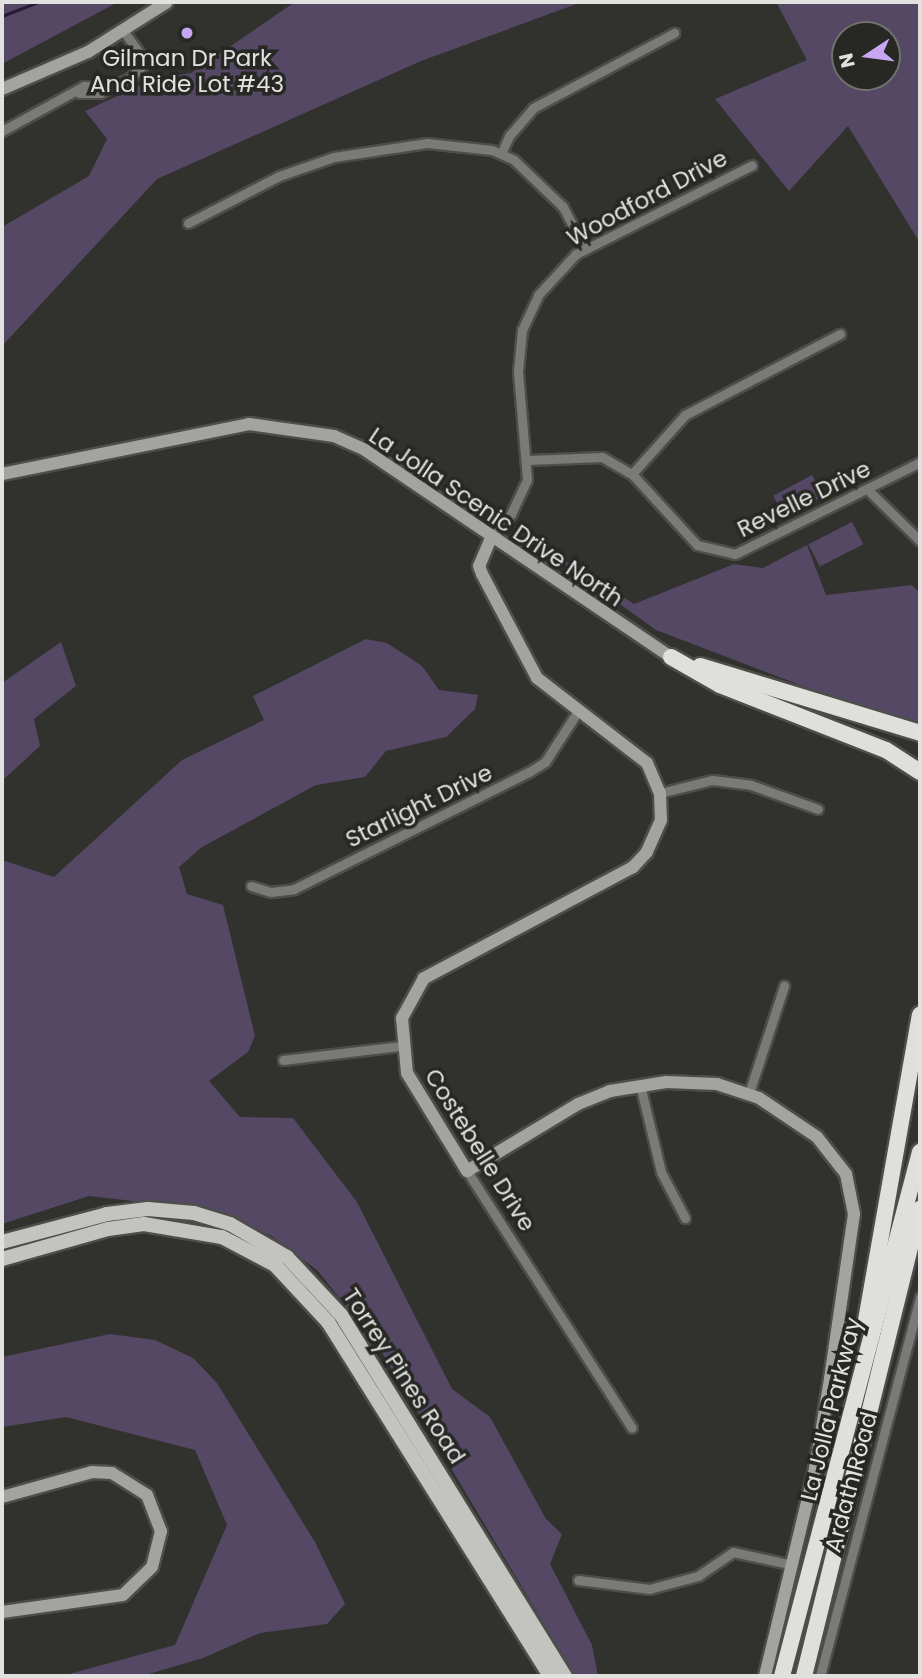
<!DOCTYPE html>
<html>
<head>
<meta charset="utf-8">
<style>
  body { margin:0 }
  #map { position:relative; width:922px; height:1678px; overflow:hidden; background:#31312e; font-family:Poppins,sans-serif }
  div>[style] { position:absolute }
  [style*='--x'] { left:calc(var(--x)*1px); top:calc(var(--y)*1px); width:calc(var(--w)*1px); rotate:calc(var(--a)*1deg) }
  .green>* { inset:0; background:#544865; transform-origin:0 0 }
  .stream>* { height:2.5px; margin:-1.25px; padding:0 1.25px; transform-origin:1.25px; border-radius:1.25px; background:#271b36 }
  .roads { filter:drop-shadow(2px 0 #4d4d4a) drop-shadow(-2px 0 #4d4d4a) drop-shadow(0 2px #4d4d4a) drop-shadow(0 -2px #4d4d4a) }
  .street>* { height:9px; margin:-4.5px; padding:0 4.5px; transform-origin:4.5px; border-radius:4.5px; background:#7a7a78 }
  .secondary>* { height:12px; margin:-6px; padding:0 6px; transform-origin:6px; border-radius:6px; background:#a3a3a0 }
  .primary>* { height:14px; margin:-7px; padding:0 7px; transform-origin:7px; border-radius:7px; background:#c3c3bf }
  .highway>* { height:16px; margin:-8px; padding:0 8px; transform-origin:8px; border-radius:8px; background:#dfdfdb }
  .dots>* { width:19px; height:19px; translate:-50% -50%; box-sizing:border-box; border:4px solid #272724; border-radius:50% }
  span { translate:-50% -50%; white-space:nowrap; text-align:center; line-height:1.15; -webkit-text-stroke:7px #272724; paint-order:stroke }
  .poi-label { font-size:23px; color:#e1e1df }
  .street-label { font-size:23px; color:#e1e1df }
  .frame { position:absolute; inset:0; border:4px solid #e1e1df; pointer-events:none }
  .north { position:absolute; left:831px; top:21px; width:70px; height:70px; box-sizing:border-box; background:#272724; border:2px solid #71716f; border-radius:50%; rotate:257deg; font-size:19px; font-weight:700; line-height:28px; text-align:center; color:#e1e1df }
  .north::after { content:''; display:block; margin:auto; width:24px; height:32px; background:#c6a6f0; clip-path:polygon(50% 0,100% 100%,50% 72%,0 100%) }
</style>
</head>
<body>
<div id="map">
  <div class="green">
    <i style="clip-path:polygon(2px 2px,118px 2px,2px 64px)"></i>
    <i style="clip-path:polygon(295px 2px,582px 2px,421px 61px,157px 179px,2px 346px,2px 227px,89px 176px,107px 139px,85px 111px,154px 79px,191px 73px)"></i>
    <i style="clip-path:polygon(evenodd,776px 2px,920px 2px,920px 243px,848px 126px,789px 191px,715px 99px,807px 60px,776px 2px,887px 35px,887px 77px,845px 77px,845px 35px,887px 35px)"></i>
    <i style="left:812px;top:475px;width:24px;height:44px;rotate:62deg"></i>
    <i style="left:852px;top:522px;width:25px;height:49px;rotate:63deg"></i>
    <i style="clip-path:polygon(515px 529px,634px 604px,734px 564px,763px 568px,807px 545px,826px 595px,912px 585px,920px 593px,920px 725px,907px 726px,656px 630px)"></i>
    <i style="clip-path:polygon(366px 639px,387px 643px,422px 666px,439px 690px,478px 695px,475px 709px,446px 737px,386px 751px,365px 777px,316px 785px,202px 847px,179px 867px,187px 894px,223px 905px,255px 1036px,248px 1052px,209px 1081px,240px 1117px,293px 1118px,357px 1202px,452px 1389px,490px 1417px,546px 1519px,562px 1534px,550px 1564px,592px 1645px,598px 1676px,575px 1676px,381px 1351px,318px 1271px,272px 1236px,212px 1210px,89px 1196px,2px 1224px,2px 860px,54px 877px,182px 760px,264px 720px,253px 696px)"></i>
    <i style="clip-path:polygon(61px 642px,76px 686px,34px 719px,40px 746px,2px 781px,2px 683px)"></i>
    <i style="clip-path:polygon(110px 1334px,155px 1340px,193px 1358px,217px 1383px,315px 1542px,345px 1604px,327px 1624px,260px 1633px,203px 1658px,142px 1676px,62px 1676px,175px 1645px,227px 1525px,195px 1450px,66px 1417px,2px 1427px,2px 1357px)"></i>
  </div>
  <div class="stream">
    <i style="--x:2;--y:16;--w:40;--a:-21"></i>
  </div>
  <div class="roads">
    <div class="street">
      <i style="--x:79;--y:93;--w:21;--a:0"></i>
      <i style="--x:100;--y:93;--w:34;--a:-27"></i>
      <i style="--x:130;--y:78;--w:23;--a:-45"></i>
      <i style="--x:146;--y:62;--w:37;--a:-126"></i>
      <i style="--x:2;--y:131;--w:94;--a:-28.8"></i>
      <i style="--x:84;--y:86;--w:23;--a:2"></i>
      <i style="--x:501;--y:154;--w:20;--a:-66"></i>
      <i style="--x:509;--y:136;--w:37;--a:-49"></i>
      <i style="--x:533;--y:108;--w:160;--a:-28"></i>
      <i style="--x:188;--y:223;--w:102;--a:-27.3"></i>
      <i style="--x:279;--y:176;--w:58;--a:-19.1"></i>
      <i style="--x:334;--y:157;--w:94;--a:-8.6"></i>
      <i style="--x:427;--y:143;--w:65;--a:6.1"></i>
      <i style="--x:492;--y:150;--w:24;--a:24"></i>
      <i style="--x:514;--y:160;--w:68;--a:43.8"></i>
      <i style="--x:563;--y:207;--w:47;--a:62.4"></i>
      <i style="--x:528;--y:460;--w:74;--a:-2.3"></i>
      <i style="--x:602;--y:457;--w:34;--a:30"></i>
      <i style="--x:632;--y:474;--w:96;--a:47.5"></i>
      <i style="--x:697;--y:545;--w:39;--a:13"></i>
      <i style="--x:735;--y:554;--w:207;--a:-26.4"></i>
      <i style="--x:632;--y:474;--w:79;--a:-48.1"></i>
      <i style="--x:685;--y:415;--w:175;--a:-27.6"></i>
      <i style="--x:868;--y:490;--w:73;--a:44.4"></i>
      <i style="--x:491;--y:538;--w:31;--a:-50"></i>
      <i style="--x:511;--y:514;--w:38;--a:-65"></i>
      <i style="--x:527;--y:479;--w:108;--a:-94.8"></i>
      <i style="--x:518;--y:371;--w:41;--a:-84.4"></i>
      <i style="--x:522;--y:330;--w:38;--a:-65"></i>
      <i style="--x:538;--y:295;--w:56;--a:-47.2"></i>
      <i style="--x:576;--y:254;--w:197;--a:-26.8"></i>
      <i style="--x:660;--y:793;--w:54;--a:-14"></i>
      <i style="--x:712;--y:780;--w:39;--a:7"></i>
      <i style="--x:751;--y:785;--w:71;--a:19.7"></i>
      <i style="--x:251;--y:886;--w:21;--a:17"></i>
      <i style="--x:271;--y:892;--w:23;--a:-7"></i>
      <i style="--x:294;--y:889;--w:263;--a:-26.5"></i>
      <i style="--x:529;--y:772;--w:19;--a:-32"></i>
      <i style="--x:545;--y:762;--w:61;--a:-57.1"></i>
      <i style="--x:283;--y:1060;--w:119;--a:-6.8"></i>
      <i style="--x:640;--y:1085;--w:89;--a:76.4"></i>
      <i style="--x:661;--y:1172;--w:52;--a:62.4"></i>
      <i style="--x:749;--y:1093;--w:113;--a:-71.9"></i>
      <i style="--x:467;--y:1171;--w:305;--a:57.3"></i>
      <i style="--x:578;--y:1580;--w:72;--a:7.2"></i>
      <i style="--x:649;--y:1589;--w:51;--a:-14.9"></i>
      <i style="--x:698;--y:1576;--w:42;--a:-34.4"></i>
      <i style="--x:733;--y:1552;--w:61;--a:12.2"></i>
      <i style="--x:820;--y:1676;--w:392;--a:-75.2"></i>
    </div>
    <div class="secondary">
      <i style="--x:2;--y:89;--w:94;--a:-23.3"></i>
      <i style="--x:88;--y:52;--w:93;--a:-32.3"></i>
      <i style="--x:2;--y:474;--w:252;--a:-11.4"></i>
      <i style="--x:249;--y:424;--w:86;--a:8"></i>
      <i style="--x:334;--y:436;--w:34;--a:24"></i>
      <i style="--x:365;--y:450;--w:369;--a:34.1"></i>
      <i style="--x:491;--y:538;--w:30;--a:113"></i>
      <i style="--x:479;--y:566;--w:9;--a:69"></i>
      <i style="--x:482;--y:574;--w:118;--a:62.1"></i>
      <i style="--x:537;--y:678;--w:139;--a:37.7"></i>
      <i style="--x:647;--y:763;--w:33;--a:67"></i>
      <i style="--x:660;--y:793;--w:27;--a:88"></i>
      <i style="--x:661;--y:820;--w:35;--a:114"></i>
      <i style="--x:647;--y:852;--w:21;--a:133"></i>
      <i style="--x:633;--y:867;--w:237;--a:152"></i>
      <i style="--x:424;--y:978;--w:46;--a:118.8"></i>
      <i style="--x:402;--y:1018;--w:55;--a:84.8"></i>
      <i style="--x:407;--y:1073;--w:115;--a:58.5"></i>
      <i style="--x:467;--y:1171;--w:130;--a:-31.1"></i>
      <i style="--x:578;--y:1104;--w:35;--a:-22"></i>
      <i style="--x:610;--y:1091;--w:57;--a:-9.1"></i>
      <i style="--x:666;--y:1082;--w:51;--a:2.2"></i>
      <i style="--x:717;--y:1084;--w:44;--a:18.4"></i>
      <i style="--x:759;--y:1098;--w:70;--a:33.9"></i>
      <i style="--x:817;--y:1137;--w:47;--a:51.9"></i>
      <i style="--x:846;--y:1174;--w:41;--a:78.7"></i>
      <i style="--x:854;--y:1214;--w:167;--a:98.3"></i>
      <i style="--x:830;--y:1379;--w:91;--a:99.5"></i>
      <i style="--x:815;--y:1469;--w:213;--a:103.6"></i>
      <i style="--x:2;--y:1497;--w:93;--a:-15.5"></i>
      <i style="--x:92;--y:1472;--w:20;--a:3"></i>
      <i style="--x:112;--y:1473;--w:41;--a:32.2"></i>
      <i style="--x:147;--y:1495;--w:39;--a:69"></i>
      <i style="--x:161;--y:1531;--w:37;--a:104"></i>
      <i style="--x:152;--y:1567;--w:40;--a:136"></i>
      <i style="--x:123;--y:1595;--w:122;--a:172"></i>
    </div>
    <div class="primary">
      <i style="--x:2;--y:1242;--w:109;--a:-14.9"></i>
      <i style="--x:107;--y:1214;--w:41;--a:-7"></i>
      <i style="--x:148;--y:1209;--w:46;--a:5"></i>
      <i style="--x:194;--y:1213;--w:38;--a:17"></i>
      <i style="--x:230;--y:1224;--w:66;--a:30.1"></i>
      <i style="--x:287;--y:1257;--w:79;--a:47"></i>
      <i style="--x:341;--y:1315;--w:425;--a:58.2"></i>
      <i style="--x:2;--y:1259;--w:110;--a:-15.8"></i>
      <i style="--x:108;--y:1229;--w:36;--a:-8"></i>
      <i style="--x:144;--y:1224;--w:79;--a:9.5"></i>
      <i style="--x:222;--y:1237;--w:60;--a:27.8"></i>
      <i style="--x:275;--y:1265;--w:78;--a:47.1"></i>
      <i style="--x:328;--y:1322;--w:418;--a:57.9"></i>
    </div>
    <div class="highway">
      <i style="--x:671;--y:657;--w:56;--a:29.7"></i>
      <i style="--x:720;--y:685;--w:178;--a:21.4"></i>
      <i style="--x:886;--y:750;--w:40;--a:32.9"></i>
      <i style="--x:700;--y:666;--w:230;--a:16.9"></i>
      <i style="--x:865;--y:1326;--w:316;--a:-80"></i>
      <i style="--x:782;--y:1676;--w:542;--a:-75.25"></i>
      <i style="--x:804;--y:1676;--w:481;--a:-76.1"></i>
    </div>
  </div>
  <div class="dots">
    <i style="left:187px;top:33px;background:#c6a6f0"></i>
  </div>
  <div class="poi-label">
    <span style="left:187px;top:71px">Gilman Dr Park<br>And Ride Lot #43</span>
  </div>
  <div class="street-label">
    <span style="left:647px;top:198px;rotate:-28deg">Woodford Drive</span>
    <span style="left:804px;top:499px;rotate:-26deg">Revelle Drive</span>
    <span style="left:496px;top:517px;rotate:34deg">La Jolla Scenic Drive North</span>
    <span style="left:419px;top:806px;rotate:-26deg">Starlight Drive</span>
    <span style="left:480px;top:1150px;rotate:58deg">Costebelle Drive</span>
    <span style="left:404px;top:1376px;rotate:57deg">Torrey Pines Road</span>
    <span style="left:831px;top:1409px;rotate:-76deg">La Jolla Parkway</span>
    <span style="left:851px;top:1482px;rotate:-75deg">Ardath Road</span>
  </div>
  <div class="frame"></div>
  <div class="north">N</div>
</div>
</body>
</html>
